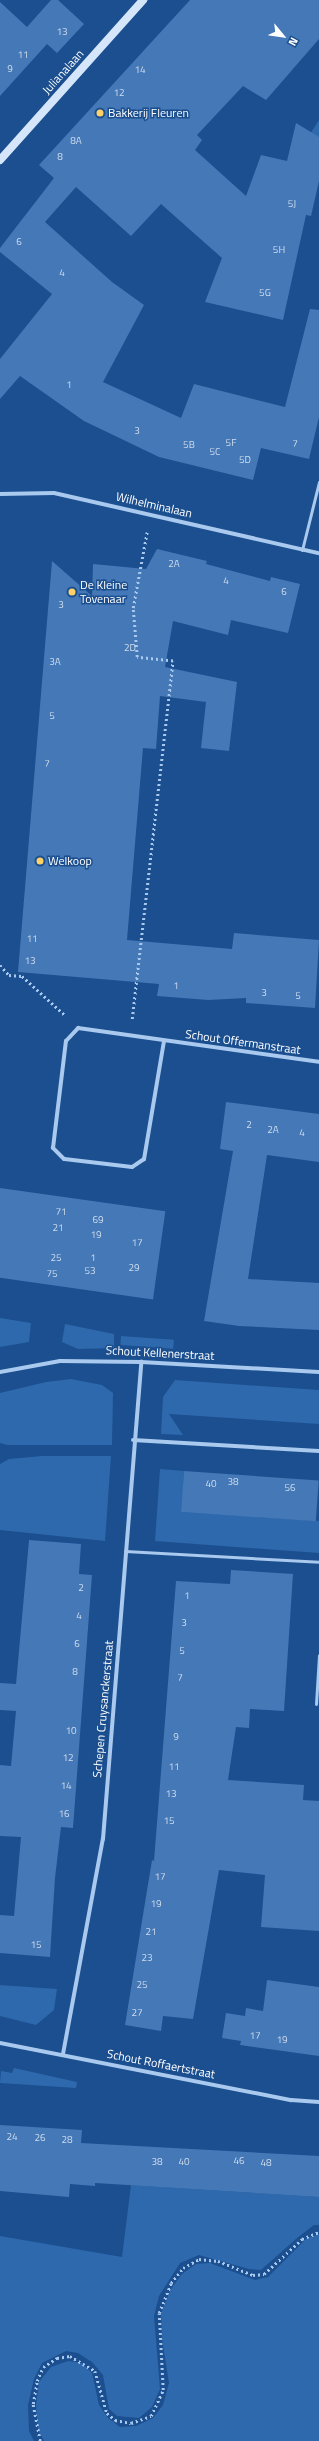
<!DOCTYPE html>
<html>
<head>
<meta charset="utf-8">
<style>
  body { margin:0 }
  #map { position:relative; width:319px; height:2441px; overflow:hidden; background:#1b4f8f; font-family:"Titillium Web",sans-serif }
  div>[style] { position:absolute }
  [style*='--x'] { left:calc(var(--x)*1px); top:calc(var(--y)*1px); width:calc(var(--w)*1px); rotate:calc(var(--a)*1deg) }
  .green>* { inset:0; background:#2e69ad; transform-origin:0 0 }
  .building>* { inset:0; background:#4478b7; transform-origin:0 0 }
  .path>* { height:2.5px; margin-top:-1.25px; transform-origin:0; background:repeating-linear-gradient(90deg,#a9c9ee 0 2px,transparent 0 5px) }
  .lane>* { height:3px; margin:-1.5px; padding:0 1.5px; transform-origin:1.5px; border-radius:1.5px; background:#a9c9ee }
  .street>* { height:4px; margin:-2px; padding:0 2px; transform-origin:2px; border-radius:2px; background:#a9c9ee }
  .secondary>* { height:8px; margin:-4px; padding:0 4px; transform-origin:4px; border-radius:4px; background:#d6e6fa }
  .dots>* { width:11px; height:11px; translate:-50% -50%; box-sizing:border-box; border:2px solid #1b4f8f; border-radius:50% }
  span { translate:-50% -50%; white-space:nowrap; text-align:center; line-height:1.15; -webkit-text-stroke:3px #1b4f8f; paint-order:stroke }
  .number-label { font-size:10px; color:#d0dded }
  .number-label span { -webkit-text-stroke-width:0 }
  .street-label { font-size:12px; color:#fff }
  .poi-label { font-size:12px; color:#fff }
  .left { translate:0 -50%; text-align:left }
  .north { position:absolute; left:263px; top:16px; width:40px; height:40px; -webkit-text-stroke:3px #1b4f8f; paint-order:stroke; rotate:119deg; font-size:11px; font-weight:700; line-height:16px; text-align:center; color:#fff }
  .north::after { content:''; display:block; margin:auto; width:14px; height:18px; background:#fff; clip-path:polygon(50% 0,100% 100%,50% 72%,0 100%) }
</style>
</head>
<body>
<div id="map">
  <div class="green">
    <i style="clip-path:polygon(319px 120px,319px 144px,308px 137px)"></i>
    <i style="clip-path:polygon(0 1318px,31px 1323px,29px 1342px,0 1347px)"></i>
    <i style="clip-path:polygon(65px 1324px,114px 1334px,114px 1348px,78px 1349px,62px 1342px)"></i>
    <i style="left:121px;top:1336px;width:53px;height:9px;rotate:4deg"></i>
    <i style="clip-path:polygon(71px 1379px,102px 1385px,113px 1393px,112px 1445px,7px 1445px,0 1443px,0 1393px,46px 1382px)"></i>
    <i style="clip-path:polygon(175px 1380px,319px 1390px,319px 1424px,169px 1414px,183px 1435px,161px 1434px,163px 1397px)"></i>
    <i style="clip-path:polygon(42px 1456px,111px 1456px,105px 1541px,0 1530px,0 1464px,9px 1459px)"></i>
    <i style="clip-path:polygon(160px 1469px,184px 1471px,182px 1512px,319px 1521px,319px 1553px,155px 1541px)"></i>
    <i style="clip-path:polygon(0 1985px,57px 1989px,54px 2010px,36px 2025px,0 2016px)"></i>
    <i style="clip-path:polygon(14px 2068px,77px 2082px,76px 2088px,0 2083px,1px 2071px,12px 2073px)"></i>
    <i style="clip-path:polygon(131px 2185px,319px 2197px,319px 2225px,314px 2225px,297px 2238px,261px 2270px,249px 2269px,199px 2255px,180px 2263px,159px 2296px,154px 2316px,160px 2389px,152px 2407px,139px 2418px,117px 2416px,109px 2409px,103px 2375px,92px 2362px,78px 2353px,66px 2351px,42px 2363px,34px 2379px,28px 2405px,29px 2431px,34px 2441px,0 2441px,0 2236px,122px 2257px)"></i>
    <i style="clip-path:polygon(319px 2234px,319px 2441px,44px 2441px,38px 2430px,36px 2405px,39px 2382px,51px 2367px,68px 2361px,82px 2363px,92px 2373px,99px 2405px,108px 2418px,120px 2427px,136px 2426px,153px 2418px,163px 2405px,169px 2383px,162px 2339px,161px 2313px,171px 2289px,182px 2274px,196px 2264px,210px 2263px,255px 2280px,268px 2277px,307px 2238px)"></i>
  </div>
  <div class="building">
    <i style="clip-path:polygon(51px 0,58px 0,84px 24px,57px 53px,47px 44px,0 96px,0 2px,27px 27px)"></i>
    <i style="clip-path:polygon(190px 0,319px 0,319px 39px,266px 100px,243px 86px,197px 135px,202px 140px,195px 150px,246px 196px,261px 155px,287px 161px,296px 123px,319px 137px,319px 181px,311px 216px,306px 215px,283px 320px,205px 302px,222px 258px,161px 204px,131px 236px,76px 187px,45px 222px,112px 282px,144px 305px,103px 382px,181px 418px,194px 384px,285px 407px,310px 309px,319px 310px,319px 417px,309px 459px,261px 448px,253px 480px,159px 457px,84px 421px,20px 376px,0 399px,0 359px,52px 294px,0 252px,0 248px,54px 178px,39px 165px)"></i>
    <i style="clip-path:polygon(157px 549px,207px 561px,206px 564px,270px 581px,271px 577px,300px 584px,288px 633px,231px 620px,228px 635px,173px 621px,165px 667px,237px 682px,229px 751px,201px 748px,206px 702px,160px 696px,156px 749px,143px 748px,127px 940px,232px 949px,234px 933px,319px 940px,315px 1008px,246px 1003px,246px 998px,208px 1000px,157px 996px,159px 984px,18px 972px,52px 561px,92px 596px,93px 564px,146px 569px)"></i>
    <i style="clip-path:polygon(226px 1102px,319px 1114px,319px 1162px,267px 1155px,248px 1279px,319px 1283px,319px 1330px,239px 1326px,204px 1321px,233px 1151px,220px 1149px)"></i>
    <i style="left:0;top:1188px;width:167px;height:89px;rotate:8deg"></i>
    <i style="left:184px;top:1471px;width:135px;height:41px;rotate:4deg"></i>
    <i style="clip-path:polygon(29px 1540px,81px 1544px,79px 1574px,92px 1575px,73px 1828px,61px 1827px,55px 1878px,50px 1957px,0 1953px,0 1915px,14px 1916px,21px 1837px,0 1836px,0 1765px,11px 1766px,16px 1711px,0 1710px,0 1683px,16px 1684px)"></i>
    <i style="clip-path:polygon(231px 1570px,293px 1574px,284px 1711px,250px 1709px,249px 1728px,236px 1727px,228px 1780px,304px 1785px,303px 1800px,319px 1801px,319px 1931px,261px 1927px,265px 1875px,219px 1870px,193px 2019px,163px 2016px,161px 2031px,125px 2025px,152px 1860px,154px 1861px,176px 1581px,230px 1584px)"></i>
    <i style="clip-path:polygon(267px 1980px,319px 1987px,319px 2056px,240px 2045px,241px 2041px,222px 2038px,226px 2013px,245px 2016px,246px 2008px,263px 2011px)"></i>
    <i style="clip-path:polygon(0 2125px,82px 2130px,81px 2143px,319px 2156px,319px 2197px,95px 2183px,95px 2186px,70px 2184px,69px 2197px,0 2191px)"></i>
  </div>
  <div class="path">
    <i style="--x:0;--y:965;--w:13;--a:48"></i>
    <i style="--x:9;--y:975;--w:13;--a:4"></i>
    <i style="--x:22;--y:976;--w:59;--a:42.3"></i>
    <i style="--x:132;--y:1019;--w:360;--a:-83.5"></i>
    <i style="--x:173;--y:661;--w:36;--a:-174"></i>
    <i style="--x:137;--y:657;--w:49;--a:-94.7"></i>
    <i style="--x:133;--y:608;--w:77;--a:-79.6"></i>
    <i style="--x:40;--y:2441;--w:38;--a:-101"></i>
    <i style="--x:33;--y:2404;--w:23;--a:-80"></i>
    <i style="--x:37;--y:2381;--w:15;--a:-67"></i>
    <i style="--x:43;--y:2367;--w:17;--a:-33"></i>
    <i style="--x:57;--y:2358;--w:13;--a:-9"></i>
    <i style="--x:70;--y:2356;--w:29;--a:31"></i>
    <i style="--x:95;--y:2371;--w:44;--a:74.1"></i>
    <i style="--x:107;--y:2413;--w:11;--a:41"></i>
    <i style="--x:115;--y:2420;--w:16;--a:11"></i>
    <i style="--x:131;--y:2423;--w:21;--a:-19"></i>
    <i style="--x:151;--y:2416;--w:29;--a:-65"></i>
    <i style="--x:163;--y:2390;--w:77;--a:-93"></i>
    <i style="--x:159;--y:2313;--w:32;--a:-68"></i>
    <i style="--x:171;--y:2283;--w:19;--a:-51"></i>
    <i style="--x:183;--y:2268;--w:18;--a:-29"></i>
    <i style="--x:199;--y:2259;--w:19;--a:6"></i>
    <i style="--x:218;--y:2261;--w:38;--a:22"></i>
    <i style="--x:253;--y:2275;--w:11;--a:-5"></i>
    <i style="--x:264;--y:2274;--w:52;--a:-42.6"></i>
    <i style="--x:302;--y:2239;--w:18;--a:-22"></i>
  </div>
  <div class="lane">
    <i style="--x:302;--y:550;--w:70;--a:-76"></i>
    <i style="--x:125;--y:1551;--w:194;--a:3.2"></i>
    <i style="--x:316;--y:1704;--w:49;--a:-86.5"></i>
  </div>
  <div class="street">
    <i style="--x:0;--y:494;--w:54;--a:-1.1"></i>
    <i style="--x:54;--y:493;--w:272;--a:12.8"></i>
    <i style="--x:164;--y:1041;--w:120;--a:99.6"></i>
    <i style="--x:144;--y:1159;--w:14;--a:146"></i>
    <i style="--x:132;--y:1167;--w:68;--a:-173.3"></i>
    <i style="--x:64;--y:1159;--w:16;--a:-135"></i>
    <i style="--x:53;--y:1148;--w:108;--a:-83.1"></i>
    <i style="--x:66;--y:1041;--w:18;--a:-47"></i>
    <i style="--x:78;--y:1028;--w:243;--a:8"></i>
    <i style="--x:0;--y:1372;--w:61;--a:-10.4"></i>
    <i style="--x:60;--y:1361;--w:81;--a:0.7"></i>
    <i style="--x:141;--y:1362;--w:178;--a:3.2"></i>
    <i style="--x:133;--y:1440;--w:186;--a:3.4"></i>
    <i style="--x:0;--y:2043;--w:297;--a:11.1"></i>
    <i style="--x:291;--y:2100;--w:28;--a:4"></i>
    <i style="--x:63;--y:2054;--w:219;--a:-79.5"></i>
    <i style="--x:103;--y:1839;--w:479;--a:-85.4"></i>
  </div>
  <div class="secondary">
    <i style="--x:0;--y:160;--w:215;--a:-48.2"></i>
  </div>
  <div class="dots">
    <i style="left:100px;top:113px;background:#ffd166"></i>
    <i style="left:72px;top:592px;background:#ffd166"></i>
    <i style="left:40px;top:861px;background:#ffd166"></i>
  </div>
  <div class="number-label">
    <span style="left:62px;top:32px">13</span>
    <span style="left:23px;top:55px">11</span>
    <span style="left:10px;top:69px">9</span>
    <span style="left:140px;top:70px">14</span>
    <span style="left:119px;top:93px">12</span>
    <span style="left:76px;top:141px">8A</span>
    <span style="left:60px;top:157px">8</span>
    <span style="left:292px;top:204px">5J</span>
    <span style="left:19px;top:242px">6</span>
    <span style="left:279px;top:250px">5H</span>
    <span style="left:62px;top:273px">4</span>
    <span style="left:265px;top:293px">5G</span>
    <span style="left:69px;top:385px">1</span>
    <span style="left:137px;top:431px">3</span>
    <span style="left:231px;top:443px">5F</span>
    <span style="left:295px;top:444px">7</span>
    <span style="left:189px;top:445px">5B</span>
    <span style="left:215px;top:452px">5C</span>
    <span style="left:245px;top:460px">5D</span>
    <span style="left:174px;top:564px">2A</span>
    <span style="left:226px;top:581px">4</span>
    <span style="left:284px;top:592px">6</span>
    <span style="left:61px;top:605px">3</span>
    <span style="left:130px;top:648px">2D</span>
    <span style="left:55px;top:662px">3A</span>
    <span style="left:52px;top:716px">5</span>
    <span style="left:47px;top:764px">7</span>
    <span style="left:32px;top:939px">11</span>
    <span style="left:30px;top:961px">13</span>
    <span style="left:176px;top:986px">1</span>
    <span style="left:264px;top:993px">3</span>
    <span style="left:298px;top:996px">5</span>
    <span style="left:249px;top:1125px">2</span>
    <span style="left:273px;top:1130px">2A</span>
    <span style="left:302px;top:1133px">4</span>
    <span style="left:61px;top:1212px">71</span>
    <span style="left:98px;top:1220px">69</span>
    <span style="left:58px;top:1228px">21</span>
    <span style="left:96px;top:1235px">19</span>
    <span style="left:137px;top:1243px">17</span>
    <span style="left:56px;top:1258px">25</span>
    <span style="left:93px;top:1258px">1</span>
    <span style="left:134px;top:1268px">29</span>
    <span style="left:90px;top:1271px">53</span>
    <span style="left:52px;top:1274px">75</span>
    <span style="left:233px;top:1482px">38</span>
    <span style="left:211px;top:1484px">40</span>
    <span style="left:290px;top:1488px">56</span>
    <span style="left:81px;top:1588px">2</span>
    <span style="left:187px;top:1596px">1</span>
    <span style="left:79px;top:1616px">4</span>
    <span style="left:184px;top:1623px">3</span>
    <span style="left:77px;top:1644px">6</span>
    <span style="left:182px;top:1651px">5</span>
    <span style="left:75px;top:1672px">8</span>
    <span style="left:180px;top:1678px">7</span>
    <span style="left:71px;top:1731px">10</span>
    <span style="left:176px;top:1737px">9</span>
    <span style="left:68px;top:1758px">12</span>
    <span style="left:174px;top:1767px">11</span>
    <span style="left:66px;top:1786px">14</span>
    <span style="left:171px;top:1794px">13</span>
    <span style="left:64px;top:1814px">16</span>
    <span style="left:169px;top:1821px">15</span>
    <span style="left:160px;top:1877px">17</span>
    <span style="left:156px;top:1904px">19</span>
    <span style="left:151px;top:1932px">21</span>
    <span style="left:36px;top:1945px">15</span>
    <span style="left:147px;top:1958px">23</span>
    <span style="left:142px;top:1985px">25</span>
    <span style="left:137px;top:2013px">27</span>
    <span style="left:255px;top:2036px">17</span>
    <span style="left:282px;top:2040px">19</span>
    <span style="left:12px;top:2137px">24</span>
    <span style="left:40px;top:2138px">26</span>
    <span style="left:67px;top:2140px">28</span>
    <span style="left:239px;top:2161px">46</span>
    <span style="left:157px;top:2162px">38</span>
    <span style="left:184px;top:2162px">40</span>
    <span style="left:266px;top:2163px">48</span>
  </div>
  <div class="street-label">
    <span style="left:63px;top:72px;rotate:-48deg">Julianalaan</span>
    <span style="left:154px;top:505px;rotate:13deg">Wilhelminalaan</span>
    <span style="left:243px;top:1042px;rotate:8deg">Schout Offermanstraat</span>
    <span style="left:160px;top:1353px;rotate:3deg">Schout Kellenerstraat</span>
    <span style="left:103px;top:1709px;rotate:-85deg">Schepen Cruysanckerstraat</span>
    <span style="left:161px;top:2064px;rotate:11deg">Schout Roffaertstraat</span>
  </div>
  <div class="poi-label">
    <span class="left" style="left:108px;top:113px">Bakkerij Fleuren</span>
    <span class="left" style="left:80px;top:592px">De Kleine<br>Tovenaar</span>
    <span class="left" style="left:48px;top:861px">Welkoop</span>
  </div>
  <div class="north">N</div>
</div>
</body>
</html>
